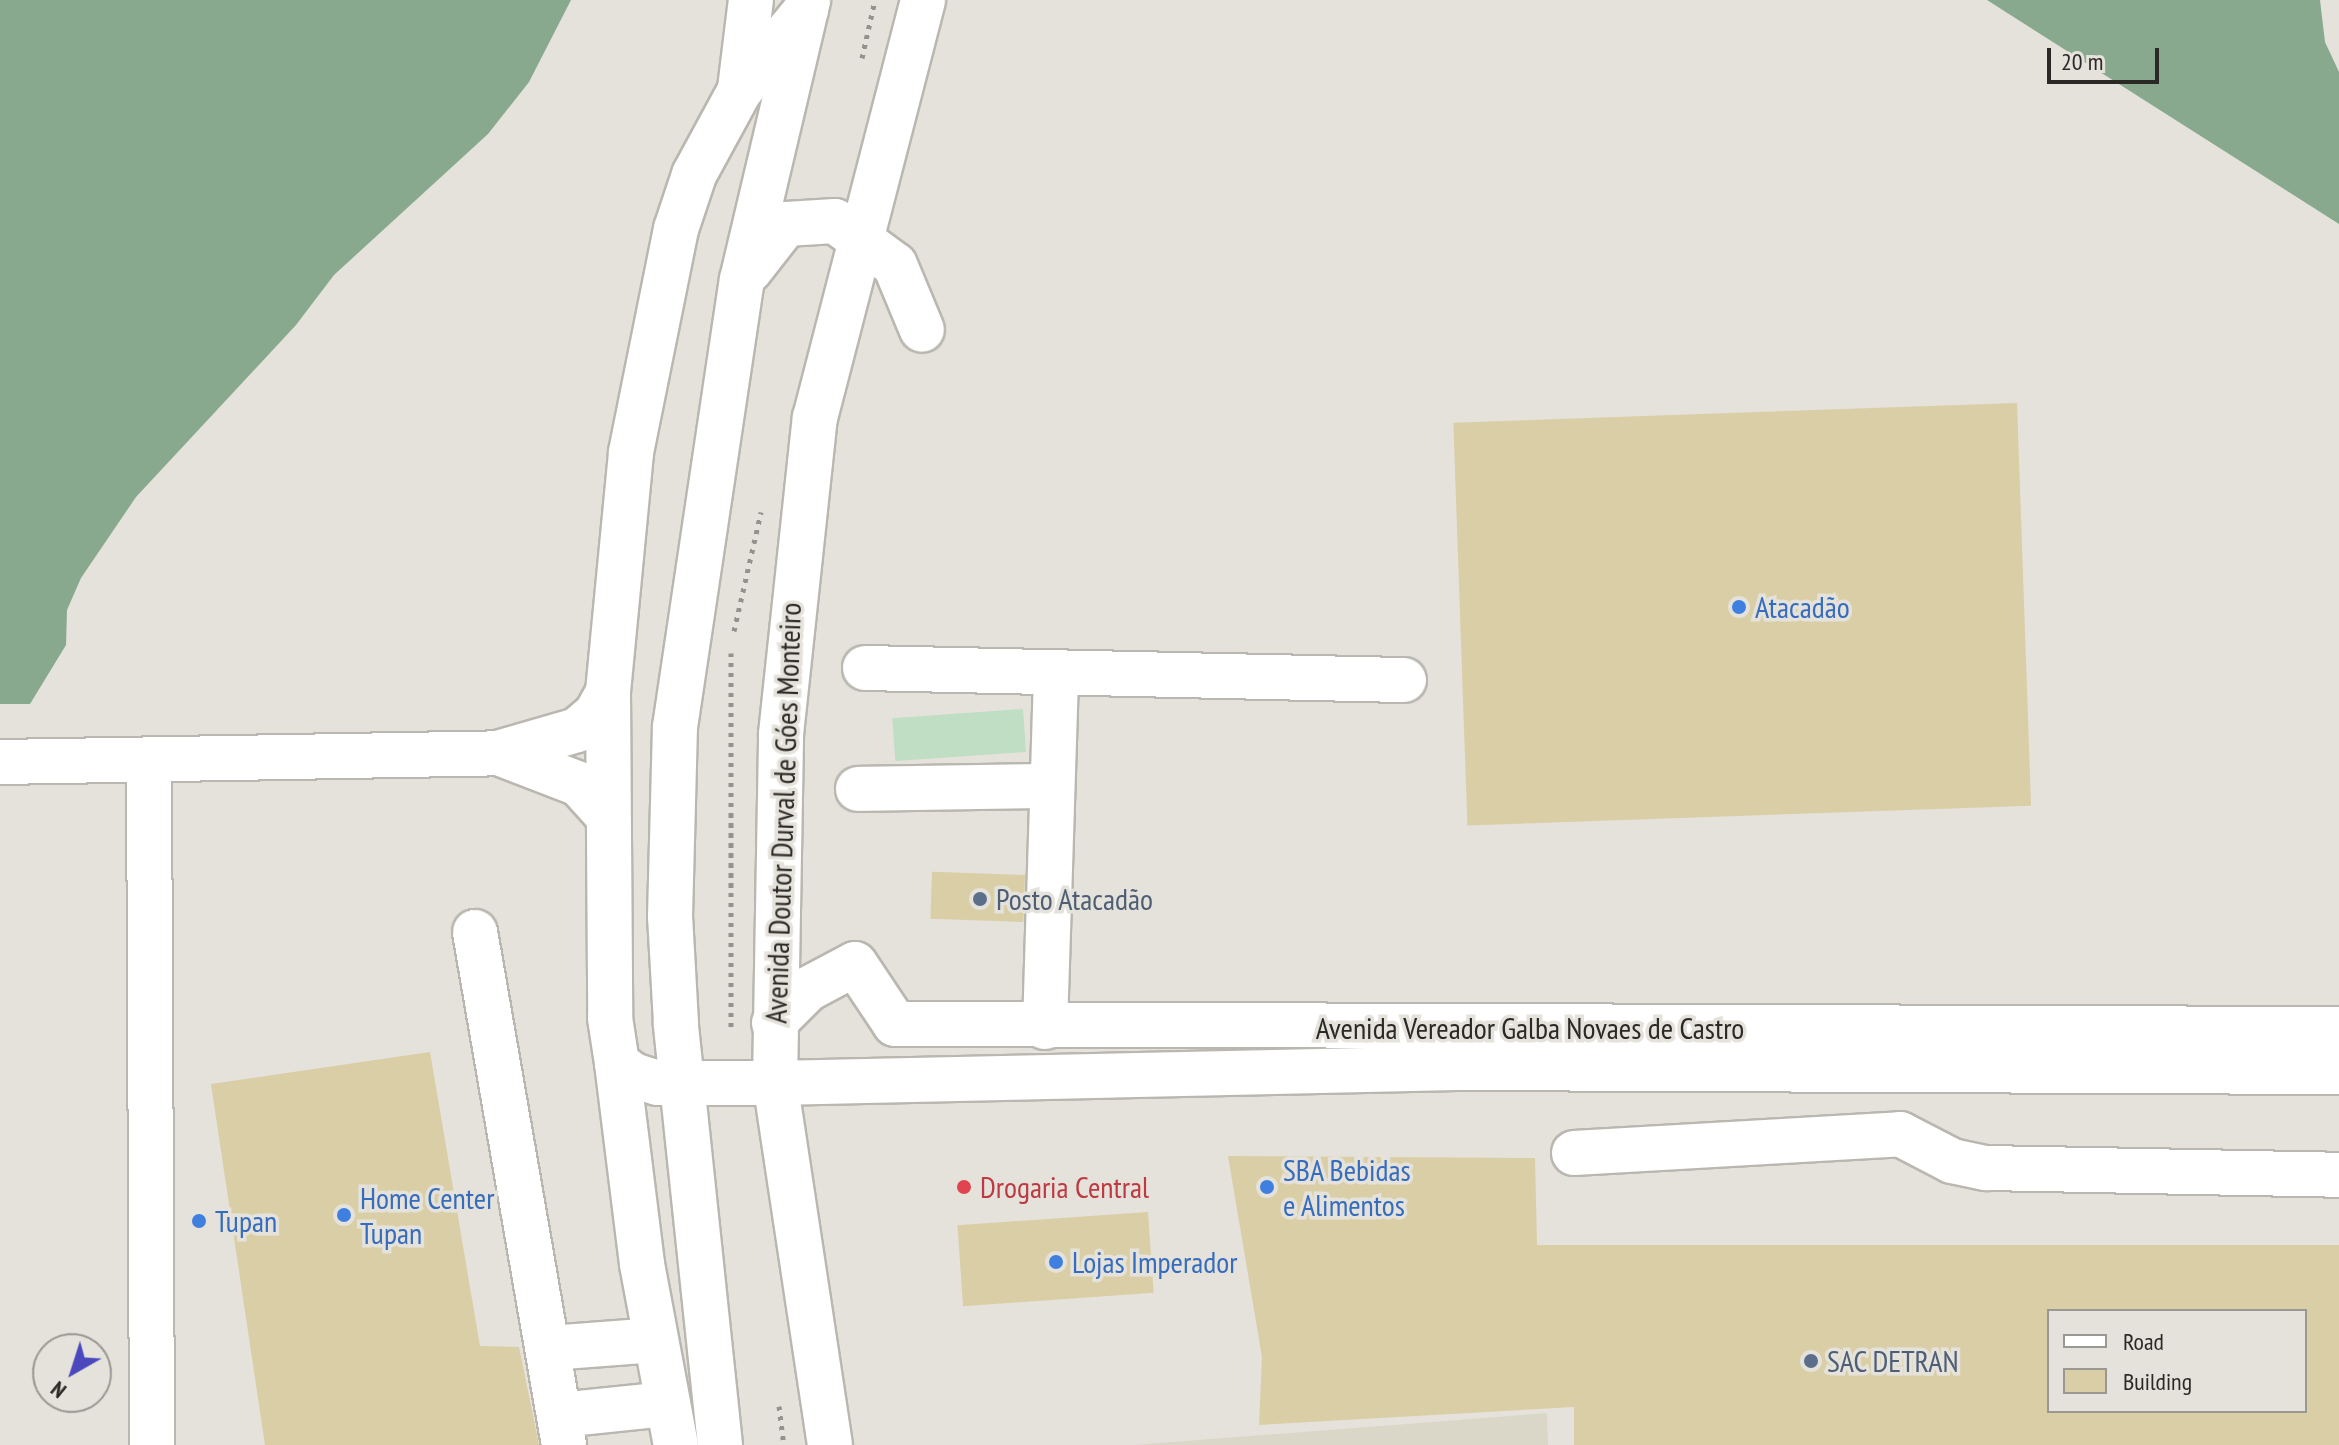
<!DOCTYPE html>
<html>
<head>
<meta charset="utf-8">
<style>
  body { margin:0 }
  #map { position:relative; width:2339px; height:1445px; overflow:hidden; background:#e4e2da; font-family:"PT Sans Narrow",sans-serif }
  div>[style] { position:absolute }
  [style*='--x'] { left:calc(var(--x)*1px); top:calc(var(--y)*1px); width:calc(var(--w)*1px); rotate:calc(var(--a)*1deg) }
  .built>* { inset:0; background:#dbd7c8 }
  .green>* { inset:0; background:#bfdec3; transform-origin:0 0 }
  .forest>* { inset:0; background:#88a98d }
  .building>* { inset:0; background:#dacea6; transform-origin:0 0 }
  .path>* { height:5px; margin-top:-2.5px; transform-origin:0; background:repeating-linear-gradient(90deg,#94928d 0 4px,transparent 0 10px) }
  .roads { filter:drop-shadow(2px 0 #b9b7af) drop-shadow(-2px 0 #b9b7af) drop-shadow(0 2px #b9b7af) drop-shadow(0 -2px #b9b7af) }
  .minor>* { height:44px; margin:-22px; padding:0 22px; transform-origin:22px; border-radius:22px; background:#fff }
  .highway>* { height:44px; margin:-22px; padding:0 22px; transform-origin:22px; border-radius:22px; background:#fff }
  .dots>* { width:22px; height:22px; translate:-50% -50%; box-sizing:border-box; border:4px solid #e4e2da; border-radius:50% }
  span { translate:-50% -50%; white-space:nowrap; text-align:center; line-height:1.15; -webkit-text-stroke:7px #e4e2da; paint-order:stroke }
  .shop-label { font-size:30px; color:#366cbe }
  .left { translate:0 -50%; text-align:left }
  .street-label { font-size:30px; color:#2a2926 }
  .service-label { font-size:30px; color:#4e5e75 }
  .health-label { font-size:30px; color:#be3a42 }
  .legend { position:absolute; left:2047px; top:1309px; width:260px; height:104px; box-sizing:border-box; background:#e4e2da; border:2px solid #9a9892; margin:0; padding:10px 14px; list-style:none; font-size:24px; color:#2a2926 }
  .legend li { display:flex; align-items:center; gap:16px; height:40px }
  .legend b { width:40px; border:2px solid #9a9892 }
  .north { position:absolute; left:32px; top:1333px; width:80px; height:80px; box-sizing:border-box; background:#e4e2da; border:2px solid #9a9892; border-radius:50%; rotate:219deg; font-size:22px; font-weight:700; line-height:32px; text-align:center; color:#2a2926 }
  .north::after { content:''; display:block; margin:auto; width:28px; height:36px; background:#4b48be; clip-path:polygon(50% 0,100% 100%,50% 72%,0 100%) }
  .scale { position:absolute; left:2047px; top:48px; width:112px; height:36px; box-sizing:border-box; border:4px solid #2a2926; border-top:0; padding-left:10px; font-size:24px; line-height:28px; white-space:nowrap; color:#2a2926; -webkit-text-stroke:6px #e4e2da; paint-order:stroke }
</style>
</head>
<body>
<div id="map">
  <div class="built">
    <i style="clip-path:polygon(1547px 1413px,1548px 1445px,1134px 1445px)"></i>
  </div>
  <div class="green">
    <i style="left:1023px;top:709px;width:43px;height:131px;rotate:86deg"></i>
  </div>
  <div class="forest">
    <i style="clip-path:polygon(0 0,571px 0,529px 82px,488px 134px,334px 275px,296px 325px,136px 497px,81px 578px,67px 610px,66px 645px,30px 704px,0 704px)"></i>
    <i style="clip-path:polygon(1987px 0,2320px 0,2325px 42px,2339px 72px,2339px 224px)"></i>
  </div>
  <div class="building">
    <i style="left:2017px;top:403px;width:403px;height:564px;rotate:88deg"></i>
    <i style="left:1025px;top:875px;width:47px;height:93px;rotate:92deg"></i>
    <i style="clip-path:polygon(430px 1052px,480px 1346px,519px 1347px,539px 1445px,265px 1445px,211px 1084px)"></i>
    <i style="clip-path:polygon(evenodd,1228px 1156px,1535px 1158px,1537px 1245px,2339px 1245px,2339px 1445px,1574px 1445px,1574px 1407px,1259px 1425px,1262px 1357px,1228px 1156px,2049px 1311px,2305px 1311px,2305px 1411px,2049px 1411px,2049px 1311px)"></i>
    <i style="left:1148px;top:1212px;width:81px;height:191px;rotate:86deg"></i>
  </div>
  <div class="path">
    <i style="--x:862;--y:58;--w:59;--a:-77.4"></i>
    <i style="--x:734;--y:631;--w:122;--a:-77.2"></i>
    <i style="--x:731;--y:653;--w:378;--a:90"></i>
    <i style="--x:779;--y:1406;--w:39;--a:83"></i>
  </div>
  <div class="roads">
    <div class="minor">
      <i style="--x:806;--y:10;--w:106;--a:129.3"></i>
      <i style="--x:739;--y:92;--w:94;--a:118.5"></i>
      <i style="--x:694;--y:175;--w:57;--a:108.4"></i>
      <i style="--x:676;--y:229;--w:228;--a:101.4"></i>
      <i style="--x:631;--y:453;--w:240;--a:95.5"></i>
      <i style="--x:608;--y:692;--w:326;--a:89.6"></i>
      <i style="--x:610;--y:1018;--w:46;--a:81.2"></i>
      <i style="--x:617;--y:1063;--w:20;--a:37"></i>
      <i style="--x:633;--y:1075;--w:26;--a:18"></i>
      <i style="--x:658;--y:1083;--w:117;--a:0"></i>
      <i style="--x:775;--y:1083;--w:682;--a:-1.26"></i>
      <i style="--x:1457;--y:1068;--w:882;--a:0.26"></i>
      <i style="--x:740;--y:89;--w:90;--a:-83"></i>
      <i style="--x:865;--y:668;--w:539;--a:1.28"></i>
      <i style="--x:501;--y:754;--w:84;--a:21"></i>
      <i style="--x:579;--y:784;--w:43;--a:47.8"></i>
      <i style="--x:0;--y:762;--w:498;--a:-1"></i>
      <i style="--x:498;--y:753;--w:82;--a:-16.2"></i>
      <i style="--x:577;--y:730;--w:25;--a:-40"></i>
      <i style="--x:596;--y:714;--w:25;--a:-61"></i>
      <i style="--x:149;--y:762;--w:683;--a:89.75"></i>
      <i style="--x:858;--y:789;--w:194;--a:-0.9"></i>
      <i style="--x:475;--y:932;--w:521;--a:80.16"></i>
      <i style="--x:774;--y:1023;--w:48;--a:-45"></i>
      <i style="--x:808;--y:989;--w:53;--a:-28"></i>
      <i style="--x:855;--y:964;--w:72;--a:56.3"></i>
      <i style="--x:895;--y:1024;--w:1444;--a:0.2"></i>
      <i style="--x:1045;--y:1027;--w:352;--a:-88.2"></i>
      <i style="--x:617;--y:1063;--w:203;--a:82.9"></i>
      <i style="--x:642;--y:1264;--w:184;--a:79.4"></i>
      <i style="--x:1574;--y:1153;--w:327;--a:-3.3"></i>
      <i style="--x:1900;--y:1134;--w:59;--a:27.4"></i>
      <i style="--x:1952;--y:1161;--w:35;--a:12"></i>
      <i style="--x:1986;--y:1168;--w:353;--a:1.1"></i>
      <i style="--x:550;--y:1348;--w:106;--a:-4.3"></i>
      <i style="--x:560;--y:1415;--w:108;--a:-5.9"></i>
    </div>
    <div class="highway">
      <i style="--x:750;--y:270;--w:58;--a:-52"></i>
      <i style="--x:786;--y:224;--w:49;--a:-3.5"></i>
      <i style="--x:835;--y:221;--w:74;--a:36.3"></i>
      <i style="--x:895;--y:265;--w:70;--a:67.4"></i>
      <i style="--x:720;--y:1445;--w:424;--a:-96"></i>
      <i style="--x:676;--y:1023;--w:106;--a:-93.2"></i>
      <i style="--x:670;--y:917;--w:190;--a:-88.5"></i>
      <i style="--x:675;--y:727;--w:452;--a:-81.5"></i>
      <i style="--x:742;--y:280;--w:288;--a:-76.7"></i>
      <i style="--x:830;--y:1445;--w:366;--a:-98.6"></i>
      <i style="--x:775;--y:1083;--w:349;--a:-89"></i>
      <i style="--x:781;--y:734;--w:318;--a:-83.9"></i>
      <i style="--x:815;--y:418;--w:432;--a:-75.5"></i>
    </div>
  </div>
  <div class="dots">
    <i style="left:1739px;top:607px;background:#3f7fe0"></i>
    <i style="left:980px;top:899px;background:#5c6f8a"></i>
    <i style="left:964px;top:1187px;background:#e0444e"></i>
    <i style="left:1267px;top:1187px;background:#3f7fe0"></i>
    <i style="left:344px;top:1215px;background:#3f7fe0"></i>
    <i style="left:199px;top:1221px;background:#3f7fe0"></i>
    <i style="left:1056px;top:1262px;background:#3f7fe0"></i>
    <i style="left:1811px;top:1361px;background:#5c6f8a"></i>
  </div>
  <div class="shop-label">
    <span class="left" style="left:1755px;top:607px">Atacadão</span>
    <span class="left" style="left:1283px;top:1187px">SBA Bebidas<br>e Alimentos</span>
    <span class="left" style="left:360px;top:1215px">Home Center<br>Tupan</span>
    <span class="left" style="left:215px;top:1221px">Tupan</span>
    <span class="left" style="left:1072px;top:1262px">Lojas Imperador</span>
  </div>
  <div class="street-label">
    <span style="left:783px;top:813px;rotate:-88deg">Avenida Doutor Durval de Góes Monteiro</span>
    <span style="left:1530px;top:1028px">Avenida Vereador Galba Novaes de Castro</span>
  </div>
  <div class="service-label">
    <span class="left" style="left:996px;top:899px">Posto Atacadão</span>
    <span class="left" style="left:1827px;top:1361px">SAC DETRAN</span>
  </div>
  <div class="health-label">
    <span class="left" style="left:980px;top:1187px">Drogaria Central</span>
  </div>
  <ul class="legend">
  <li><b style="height:10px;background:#fff"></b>Road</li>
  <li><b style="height:22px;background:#dacea6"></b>Building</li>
  </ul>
  <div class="north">N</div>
  <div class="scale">20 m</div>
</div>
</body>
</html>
